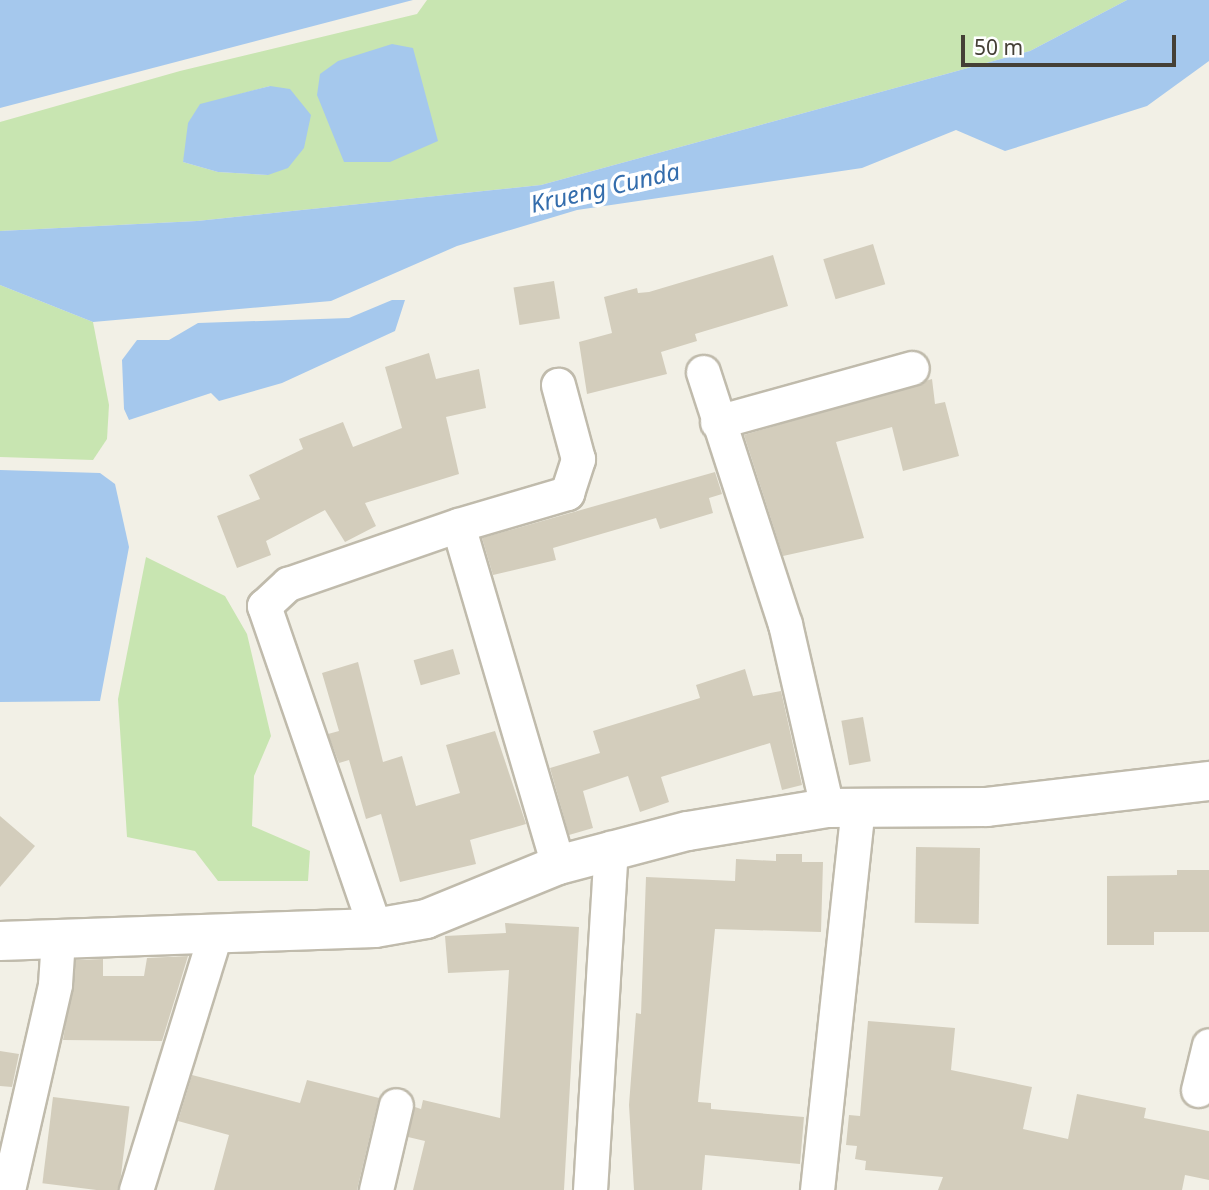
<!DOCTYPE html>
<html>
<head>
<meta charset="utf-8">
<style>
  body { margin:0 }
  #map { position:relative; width:1209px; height:1190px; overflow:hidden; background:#f2f0e6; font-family:"Noto Sans",sans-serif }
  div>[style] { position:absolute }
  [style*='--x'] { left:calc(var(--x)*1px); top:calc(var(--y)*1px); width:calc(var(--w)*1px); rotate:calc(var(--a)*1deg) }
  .green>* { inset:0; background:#c8e5b1 }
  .water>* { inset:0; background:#a5c8ed }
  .building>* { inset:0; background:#d3cdbc; transform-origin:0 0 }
  .roads { filter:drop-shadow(2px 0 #c0bbac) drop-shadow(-2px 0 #c0bbac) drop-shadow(0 2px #c0bbac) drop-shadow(0 -2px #c0bbac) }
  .minor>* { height:33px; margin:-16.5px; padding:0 16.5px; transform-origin:16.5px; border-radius:16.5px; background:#fff }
  .tertiary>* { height:38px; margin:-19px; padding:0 19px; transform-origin:19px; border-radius:19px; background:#fff }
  span { translate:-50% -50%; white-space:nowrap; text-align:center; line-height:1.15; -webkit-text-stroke:7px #fff; paint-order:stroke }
  .water-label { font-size:24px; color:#346dac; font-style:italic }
  .scale { position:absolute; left:961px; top:35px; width:215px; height:32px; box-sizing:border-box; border:4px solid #454036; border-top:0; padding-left:9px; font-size:21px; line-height:24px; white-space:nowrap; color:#454036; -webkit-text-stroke:5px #fff; paint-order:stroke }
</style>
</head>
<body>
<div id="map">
  <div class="green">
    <i style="clip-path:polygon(evenodd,427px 0,1127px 0,1030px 51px,541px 185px,197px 221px,0 231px,0 122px,180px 71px,417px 14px,427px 0,270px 86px,268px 175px,218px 172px,183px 162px,200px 105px,270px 86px)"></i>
    <i style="clip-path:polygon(0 285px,93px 322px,109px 405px,107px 439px,93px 460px,0 457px)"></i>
    <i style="clip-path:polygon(146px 557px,225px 596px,247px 634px,271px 736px,254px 776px,252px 826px,310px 851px,308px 881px,218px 881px,195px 851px,127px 837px,118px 699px)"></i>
  </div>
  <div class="water">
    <i style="clip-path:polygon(0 0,413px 0,0 108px)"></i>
    <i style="clip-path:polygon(1127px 0,1209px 0,1209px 61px,1147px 106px,1005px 151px,956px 130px,862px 168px,577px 210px,457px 246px,331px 301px,93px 322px,0 285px,0 231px,197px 221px,541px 185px,1030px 51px)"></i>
    <i style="clip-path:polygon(392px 44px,413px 48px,438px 141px,390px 162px,344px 162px,317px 95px,320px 74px,338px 61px)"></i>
    <i style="clip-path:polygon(270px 86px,290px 89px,311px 115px,304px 148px,288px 168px,268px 175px,218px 172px,183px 162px,188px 123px,200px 104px)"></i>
    <i style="clip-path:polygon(392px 300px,405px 300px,395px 331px,282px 383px,219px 401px,211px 393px,129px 420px,124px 409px,122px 360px,137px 340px,169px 340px,198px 323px,349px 318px)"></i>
    <i style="clip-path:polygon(0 470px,100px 473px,115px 484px,129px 547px,100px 701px,0 702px)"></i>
  </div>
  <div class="building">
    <i style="left:873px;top:244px;width:42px;height:52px;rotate:73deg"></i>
    <i style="clip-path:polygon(773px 255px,788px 306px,695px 334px,697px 341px,661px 352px,667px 374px,587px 394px,579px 342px,612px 333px,604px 297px,637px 288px,638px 293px,649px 292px)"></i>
    <i style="left:554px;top:281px;width:38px;height:41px;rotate:81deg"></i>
    <i style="clip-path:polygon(429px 353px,436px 379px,479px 369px,486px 408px,446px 417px,459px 474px,365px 503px,376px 526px,345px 542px,325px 510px,266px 541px,271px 555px,237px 568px,217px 516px,260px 499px,249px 475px,303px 449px,299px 439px,343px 422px,353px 447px,402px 428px,385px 367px)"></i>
    <i style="clip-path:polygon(932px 379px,935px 404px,945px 402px,959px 456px,903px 471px,892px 427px,836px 442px,864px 538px,783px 556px,744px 435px)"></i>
    <i style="clip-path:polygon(715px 472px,722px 494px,709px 498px,713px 513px,660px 529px,656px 518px,553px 548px,556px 560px,493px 575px,482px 538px)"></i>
    <i style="left:453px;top:649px;width:26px;height:41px;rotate:74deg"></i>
    <i style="clip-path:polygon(358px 662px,383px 762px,402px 756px,416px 806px,460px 793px,446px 745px,495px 731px,526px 824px,470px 840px,476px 864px,400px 882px,381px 814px,366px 819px,349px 760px,339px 763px,328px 734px,339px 731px,322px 673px)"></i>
    <i style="clip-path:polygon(745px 669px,753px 696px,781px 691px,802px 785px,782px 790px,770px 743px,661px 777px,669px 802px,640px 812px,628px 776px,583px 791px,593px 828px,569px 835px,550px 768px,600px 753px,593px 731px,700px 698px,696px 685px)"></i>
    <i style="left:863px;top:717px;width:45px;height:22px;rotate:80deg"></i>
    <i style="clip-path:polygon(0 816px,35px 846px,0 887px)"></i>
    <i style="left:980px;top:848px;width:76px;height:64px;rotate:91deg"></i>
    <i style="clip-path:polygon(776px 854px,802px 854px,802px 862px,823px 862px,821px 932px,715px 929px,698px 1102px,711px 1103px,711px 1109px,804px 1117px,800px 1164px,705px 1155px,702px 1190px,634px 1190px,629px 1105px,636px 1013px,641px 1014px,646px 877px,735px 881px,736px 859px,776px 861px)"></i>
    <i style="clip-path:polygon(1177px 870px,1209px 870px,1209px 932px,1154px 932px,1154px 945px,1107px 945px,1107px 876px,1177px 875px)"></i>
    <i style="clip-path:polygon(505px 923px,579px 927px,564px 1190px,413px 1190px,425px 1141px,408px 1137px,415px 1107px,421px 1109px,423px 1100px,500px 1118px,509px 970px,448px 973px,445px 936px,506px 933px)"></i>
    <i style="clip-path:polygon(188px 956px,162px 1041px,63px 1040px,76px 960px,103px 959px,103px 976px,144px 976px,147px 958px)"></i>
    <i style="clip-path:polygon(868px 1021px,955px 1028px,951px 1070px,1032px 1087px,1023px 1129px,1068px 1139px,1077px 1094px,1146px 1108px,1144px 1118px,1209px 1131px,1209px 1180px,1185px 1175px,1182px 1190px,938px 1190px,943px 1177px,865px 1170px,866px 1161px,855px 1159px,857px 1146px,846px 1145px,849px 1115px,860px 1116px)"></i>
    <i style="clip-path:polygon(0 1051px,19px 1054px,12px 1087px,0 1086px)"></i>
    <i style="clip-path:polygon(192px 1075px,300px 1103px,307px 1080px,379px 1098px,357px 1190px,214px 1190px,229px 1135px,178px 1121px)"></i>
    <i style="left:53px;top:1097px;width:77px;height:87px;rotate:7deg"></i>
  </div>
  <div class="roads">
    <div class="minor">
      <i style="--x:703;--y:372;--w:265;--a:72"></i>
      <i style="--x:785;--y:624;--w:189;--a:77.1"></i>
      <i style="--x:717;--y:422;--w:202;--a:-15.5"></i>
      <i style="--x:558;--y:865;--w:354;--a:-106.4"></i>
      <i style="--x:458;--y:525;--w:114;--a:-16.4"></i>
      <i style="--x:567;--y:493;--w:36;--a:-72"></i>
      <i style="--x:578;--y:459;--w:77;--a:-105.1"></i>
      <i style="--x:375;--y:928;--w:341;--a:-109"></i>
      <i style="--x:264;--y:606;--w:33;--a:-43"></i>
      <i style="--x:288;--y:584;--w:180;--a:-19.1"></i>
      <i style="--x:1198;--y:1090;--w:46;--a:-76.3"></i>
      <i style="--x:8;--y:1190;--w:211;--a:-77.1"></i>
      <i style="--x:55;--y:984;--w:45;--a:-86.2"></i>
      <i style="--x:136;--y:1190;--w:267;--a:-72.8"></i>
      <i style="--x:376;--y:1190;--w:87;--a:-76.8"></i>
      <i style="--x:590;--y:1190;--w:343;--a:-86.5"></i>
      <i style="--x:817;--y:1190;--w:386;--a:-83.9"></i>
    </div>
    <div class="tertiary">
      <i style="--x:0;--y:941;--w:375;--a:-2"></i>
      <i style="--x:375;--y:928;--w:52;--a:-10"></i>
      <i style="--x:426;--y:919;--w:143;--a:-22.2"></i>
      <i style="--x:558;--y:865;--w:134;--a:-14.7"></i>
      <i style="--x:688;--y:831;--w:141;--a:-9.4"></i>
      <i style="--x:827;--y:808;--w:160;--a:-0.4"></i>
      <i style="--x:987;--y:807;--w:224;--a:-6.7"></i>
    </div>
  </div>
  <div class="water-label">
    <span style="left:605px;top:187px;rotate:-13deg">Krueng Cunda</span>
  </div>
  <div class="scale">50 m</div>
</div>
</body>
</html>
